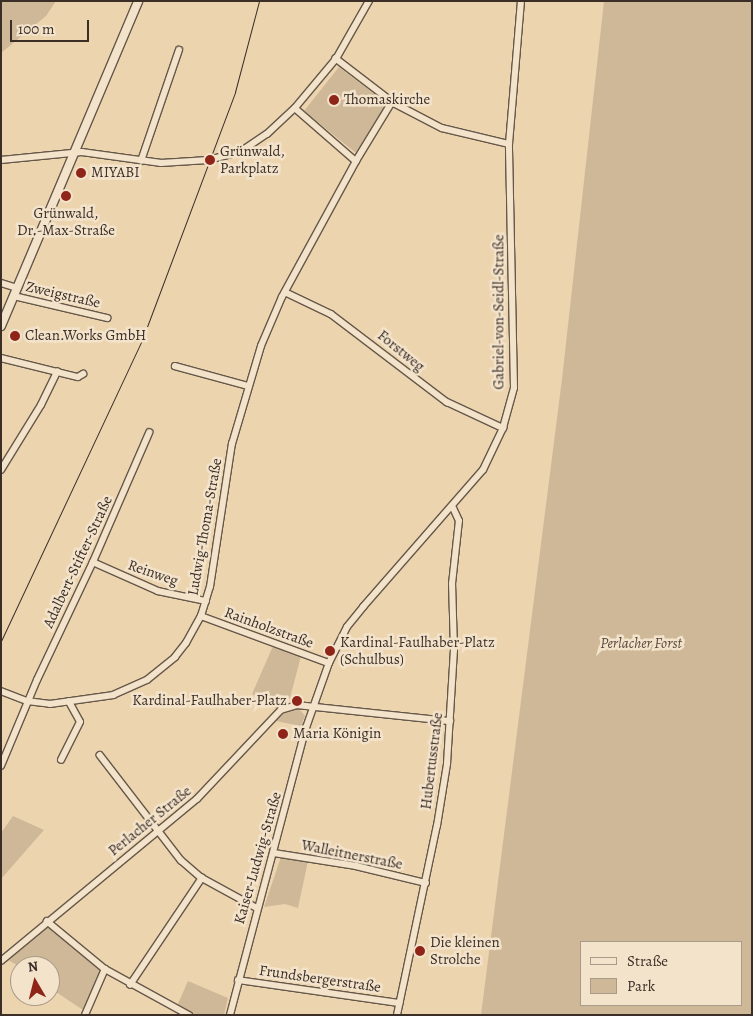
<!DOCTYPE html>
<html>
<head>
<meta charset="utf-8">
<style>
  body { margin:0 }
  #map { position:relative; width:753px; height:1016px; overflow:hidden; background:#ecd4af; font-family:Alegreya,serif }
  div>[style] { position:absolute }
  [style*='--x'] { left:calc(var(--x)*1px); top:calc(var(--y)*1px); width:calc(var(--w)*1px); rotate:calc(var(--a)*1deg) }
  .green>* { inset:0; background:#ceb898 }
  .roads { filter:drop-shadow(1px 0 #665849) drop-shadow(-1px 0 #665849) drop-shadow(0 1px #665849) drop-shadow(0 -1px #665849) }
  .minor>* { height:5.5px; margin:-2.75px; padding:0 2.75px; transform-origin:2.75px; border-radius:2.75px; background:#f3e3cb }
  .secondary>* { height:8px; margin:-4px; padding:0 4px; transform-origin:4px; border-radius:4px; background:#f3e3cb }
  .tram>* { height:1px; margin:-0.5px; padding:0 0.5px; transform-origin:0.5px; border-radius:0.5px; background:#3a2e27 }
  .dots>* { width:14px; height:14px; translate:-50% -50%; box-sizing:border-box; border:2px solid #f3e3cb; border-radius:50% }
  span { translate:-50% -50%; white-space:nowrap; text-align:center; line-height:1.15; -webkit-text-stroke:5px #f3e3cb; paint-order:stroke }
  .poi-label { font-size:15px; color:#3a2e27 }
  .left { translate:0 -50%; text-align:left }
  .right { translate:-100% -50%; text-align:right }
  .street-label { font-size:15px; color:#3a2e27 }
  .park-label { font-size:15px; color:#584a3e; font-style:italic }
  .frame { position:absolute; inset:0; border:2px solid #3a2e27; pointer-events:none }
  .legend { position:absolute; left:580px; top:941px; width:162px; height:65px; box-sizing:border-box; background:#f3e3cb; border:1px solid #a99b89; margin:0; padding:6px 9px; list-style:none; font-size:15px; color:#3a2e27 }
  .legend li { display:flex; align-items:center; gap:10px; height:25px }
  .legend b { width:25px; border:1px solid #a99b89 }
  .north { position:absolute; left:10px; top:956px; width:50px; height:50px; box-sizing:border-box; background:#f3e3cb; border:1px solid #a99b89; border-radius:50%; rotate:352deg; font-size:14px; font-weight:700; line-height:20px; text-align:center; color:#3a2e27 }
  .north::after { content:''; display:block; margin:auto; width:18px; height:22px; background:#8f2418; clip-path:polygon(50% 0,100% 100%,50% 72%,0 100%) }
  .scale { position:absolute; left:10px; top:20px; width:79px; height:22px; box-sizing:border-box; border:2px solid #3a2e27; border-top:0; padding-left:6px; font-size:15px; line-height:18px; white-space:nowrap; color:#3a2e27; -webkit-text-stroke:4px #f3e3cb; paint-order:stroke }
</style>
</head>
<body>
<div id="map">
  <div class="green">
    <i style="clip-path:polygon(1px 1px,56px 1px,46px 16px,1px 53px)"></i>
    <i style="clip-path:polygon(evenodd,604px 1px,752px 1px,752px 1015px,481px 1015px,562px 379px,604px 1px,582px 942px,742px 942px,742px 1005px,582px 1005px,582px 942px)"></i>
    <i style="clip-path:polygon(339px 67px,382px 100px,385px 106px,356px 153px,304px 111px)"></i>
    <i style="clip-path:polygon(273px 646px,301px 656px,290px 698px,276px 708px,252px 694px)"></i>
    <i style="clip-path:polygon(299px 709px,305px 716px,301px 726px,276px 721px,279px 715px)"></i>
    <i style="clip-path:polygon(13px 816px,44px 830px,1px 879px,1px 833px)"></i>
    <i style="clip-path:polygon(281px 857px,308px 861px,298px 908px,285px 904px,264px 907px)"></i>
    <i style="clip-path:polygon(48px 926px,101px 970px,83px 1010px,50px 988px,50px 966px,20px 967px,8px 960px)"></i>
    <i style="clip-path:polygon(188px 981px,228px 998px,224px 1015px,197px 1015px,177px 1006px)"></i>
  </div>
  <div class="roads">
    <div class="minor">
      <i style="--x:392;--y:102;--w:56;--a:27.5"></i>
      <i style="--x:442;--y:128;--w:69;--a:13.4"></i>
      <i style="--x:295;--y:108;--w:81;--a:41"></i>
      <i style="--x:356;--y:161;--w:69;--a:-58.6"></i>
      <i style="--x:392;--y:102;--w:71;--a:-142.5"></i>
      <i style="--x:1;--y:160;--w:81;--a:-5.6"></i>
      <i style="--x:82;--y:152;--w:80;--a:7.9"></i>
      <i style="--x:161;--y:163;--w:47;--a:-3.7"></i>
      <i style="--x:208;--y:160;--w:33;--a:-14"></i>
      <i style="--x:240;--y:152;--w:32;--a:-34"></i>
      <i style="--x:267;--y:134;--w:38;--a:-43"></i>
      <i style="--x:295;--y:108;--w:64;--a:-50.1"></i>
      <i style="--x:336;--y:59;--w:67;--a:-60.4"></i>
      <i style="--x:141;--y:161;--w:117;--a:-71.1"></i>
      <i style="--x:1;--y:283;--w:17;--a:17"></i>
      <i style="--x:285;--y:292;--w:51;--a:25.6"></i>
      <i style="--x:331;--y:314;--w:146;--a:37.2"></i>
      <i style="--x:447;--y:402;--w:62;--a:24.9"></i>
      <i style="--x:14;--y:296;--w:96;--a:13.3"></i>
      <i style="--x:1;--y:358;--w:79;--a:13.9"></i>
      <i style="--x:78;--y:377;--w:6;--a:-31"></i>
      <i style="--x:175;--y:366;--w:76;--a:15.3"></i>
      <i style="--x:1;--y:470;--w:76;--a:-58.4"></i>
      <i style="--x:41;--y:405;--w:37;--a:-64"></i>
      <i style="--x:93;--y:562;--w:71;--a:24"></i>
      <i style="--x:158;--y:591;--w:49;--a:11.8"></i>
      <i style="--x:201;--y:616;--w:136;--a:20.2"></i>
      <i style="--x:1;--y:691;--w:28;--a:21"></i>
      <i style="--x:27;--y:701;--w:23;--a:7"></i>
      <i style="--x:50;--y:704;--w:64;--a:-8.1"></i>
      <i style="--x:113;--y:695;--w:37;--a:-24"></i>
      <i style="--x:147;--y:680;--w:36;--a:-39"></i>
      <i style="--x:175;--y:657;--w:18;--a:-52"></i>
      <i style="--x:186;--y:643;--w:31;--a:-61"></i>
      <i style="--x:201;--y:616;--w:30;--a:-73"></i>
      <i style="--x:210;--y:587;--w:145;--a:-81.3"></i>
      <i style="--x:232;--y:444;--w:102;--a:-73.5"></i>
      <i style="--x:261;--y:346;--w:53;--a:-66.8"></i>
      <i style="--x:282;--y:297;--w:155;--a:-61.4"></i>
      <i style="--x:100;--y:755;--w:133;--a:52.4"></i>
      <i style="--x:181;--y:860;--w:28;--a:41"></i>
      <i style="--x:202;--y:878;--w:63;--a:28.6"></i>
      <i style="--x:61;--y:760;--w:42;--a:-63.4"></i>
      <i style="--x:80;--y:722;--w:23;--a:-119"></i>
      <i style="--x:1;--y:766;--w:93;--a:-67.3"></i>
      <i style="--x:37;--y:680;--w:131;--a:-64.6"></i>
      <i style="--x:93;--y:562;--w:141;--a:-66.5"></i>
      <i style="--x:274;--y:853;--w:83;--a:9"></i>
      <i style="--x:356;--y:866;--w:72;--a:13.7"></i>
      <i style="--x:47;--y:921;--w:75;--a:39.6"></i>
      <i style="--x:105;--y:969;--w:96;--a:28.7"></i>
      <i style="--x:1;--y:961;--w:254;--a:-39.6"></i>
      <i style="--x:197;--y:799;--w:122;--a:-46.7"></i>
      <i style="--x:281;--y:710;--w:17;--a:-17"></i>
      <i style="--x:297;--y:705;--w:154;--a:6"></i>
      <i style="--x:238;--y:980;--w:163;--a:8.1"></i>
      <i style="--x:130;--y:985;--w:129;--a:-56.1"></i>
      <i style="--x:85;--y:1015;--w:50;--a:-66.5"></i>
      <i style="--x:230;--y:1015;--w:297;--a:-75.2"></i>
      <i style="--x:306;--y:728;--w:69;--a:-70.5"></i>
      <i style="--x:329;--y:663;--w:40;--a:-63.4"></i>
      <i style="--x:347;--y:627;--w:26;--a:-51"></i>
      <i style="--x:363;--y:607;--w:182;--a:-48.8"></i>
      <i style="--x:483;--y:470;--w:47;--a:-64.5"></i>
      <i style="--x:503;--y:428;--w:41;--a:-74.6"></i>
      <i style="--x:514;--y:388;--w:244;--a:-91.2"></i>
      <i style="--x:509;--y:144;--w:144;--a:-85.2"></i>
      <i style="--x:397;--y:1015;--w:193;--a:-78.1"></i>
      <i style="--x:437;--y:826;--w:63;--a:-80.8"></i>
      <i style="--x:447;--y:764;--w:114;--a:-86.5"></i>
      <i style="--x:454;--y:650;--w:66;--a:-91.7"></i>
      <i style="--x:452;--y:584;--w:63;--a:-83.7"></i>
      <i style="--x:459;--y:521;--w:14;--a:-115"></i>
    </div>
    <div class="secondary">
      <i style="--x:1;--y:326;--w:353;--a:-67.1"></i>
    </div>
  </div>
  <div class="tram">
    <i style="--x:1;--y:641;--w:332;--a:-64.9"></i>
    <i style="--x:142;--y:340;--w:265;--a:-69.4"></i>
    <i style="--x:235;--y:92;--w:94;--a:-75.2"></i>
  </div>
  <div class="dots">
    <i style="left:334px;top:100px;background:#8f2418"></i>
    <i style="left:210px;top:160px;background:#8f2418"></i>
    <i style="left:81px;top:173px;background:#8f2418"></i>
    <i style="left:66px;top:196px;background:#8f2418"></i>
    <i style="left:15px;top:336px;background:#8f2418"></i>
    <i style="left:330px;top:651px;background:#8f2418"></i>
    <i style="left:297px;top:701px;background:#8f2418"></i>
    <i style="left:283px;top:734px;background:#8f2418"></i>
    <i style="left:420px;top:951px;background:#8f2418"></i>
  </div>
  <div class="poi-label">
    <span class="left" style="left:344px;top:100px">Thomaskirche</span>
    <span class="left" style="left:220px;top:160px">Grünwald,<br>Parkplatz</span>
    <span class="left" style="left:91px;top:173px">MIYABI</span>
    <span style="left:66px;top:222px">Grünwald,<br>Dr.-Max-Straße</span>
    <span class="left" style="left:25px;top:336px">Clean.Works GmbH</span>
    <span class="left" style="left:340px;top:651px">Kardinal-Faulhaber-Platz<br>(Schulbus)</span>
    <span class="right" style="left:287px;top:701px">Kardinal-Faulhaber-Platz</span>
    <span class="left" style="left:293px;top:734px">Maria Königin</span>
    <span class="left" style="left:430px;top:951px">Die kleinen<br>Strolche</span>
  </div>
  <div class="street-label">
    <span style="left:63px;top:295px;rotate:13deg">Zweigstraße</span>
    <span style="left:499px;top:312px;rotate:-90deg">Gabriel-von-Seidl-Straße</span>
    <span style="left:401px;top:351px;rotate:39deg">Forstweg</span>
    <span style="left:205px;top:527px;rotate:-80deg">Ludwig-Thoma-Straße</span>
    <span style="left:78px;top:562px;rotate:-65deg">Adalbert-Stifter-Straße</span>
    <span style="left:153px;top:573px;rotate:19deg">Reinweg</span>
    <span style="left:269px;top:628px;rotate:20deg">Rainholzstraße</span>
    <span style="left:432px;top:761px;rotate:-83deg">Hubertusstraße</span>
    <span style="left:150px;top:821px;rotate:-39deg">Perlacher Straße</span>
    <span style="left:352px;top:855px;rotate:11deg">Walleitnerstraße</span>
    <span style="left:258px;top:858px;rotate:-74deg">Kaiser-Ludwig-Straße</span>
    <span style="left:320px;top:979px;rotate:8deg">Frundsbergerstraße</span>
  </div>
  <div class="park-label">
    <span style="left:641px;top:644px">Perlacher Forst</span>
  </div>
  <div class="frame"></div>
  <ul class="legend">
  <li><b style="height:6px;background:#f3e3cb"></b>Straße</li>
  <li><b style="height:14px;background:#ceb898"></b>Park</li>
  </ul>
  <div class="north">N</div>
  <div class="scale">100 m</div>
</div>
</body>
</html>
